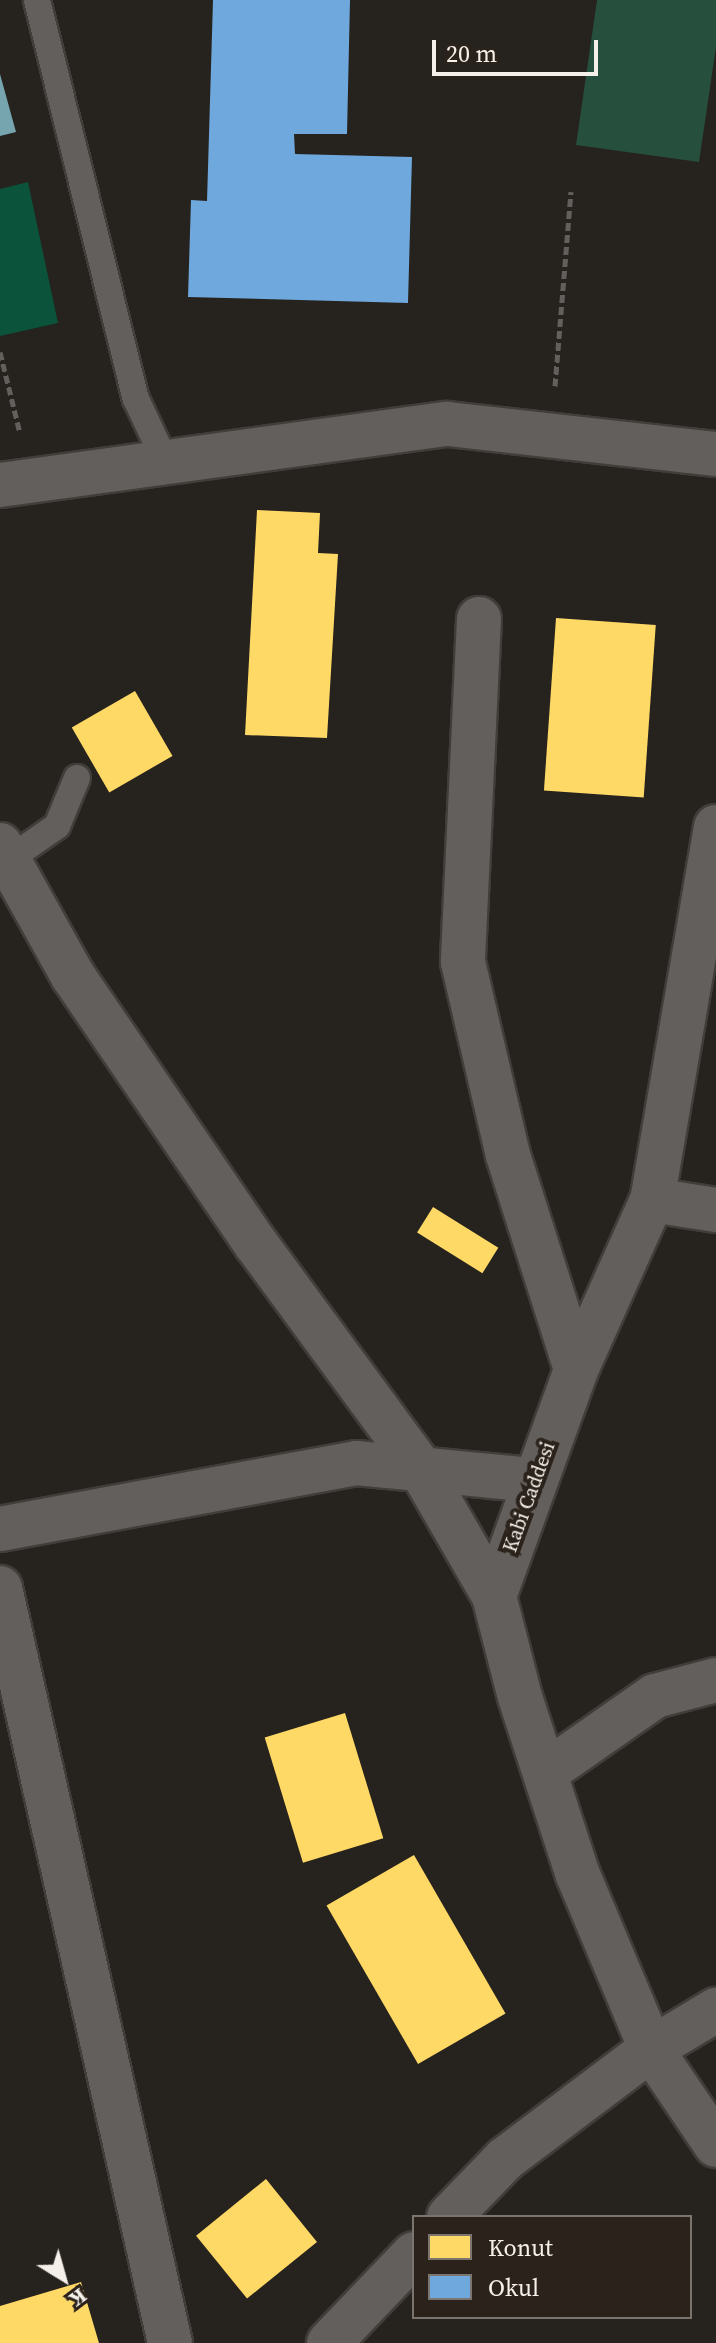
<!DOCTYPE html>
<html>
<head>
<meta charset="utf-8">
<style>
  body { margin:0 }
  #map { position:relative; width:716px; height:2343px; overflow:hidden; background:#26221e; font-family:"Source Serif 4",serif }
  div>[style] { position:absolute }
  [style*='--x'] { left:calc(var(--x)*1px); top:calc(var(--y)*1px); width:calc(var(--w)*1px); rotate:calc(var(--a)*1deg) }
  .green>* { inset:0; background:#274f3d }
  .forest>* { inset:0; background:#0b533b }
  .homes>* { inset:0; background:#ffd966; transform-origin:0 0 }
  .schools>* { inset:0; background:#6fa8dc }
  .public>* { inset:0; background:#76a5af }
  .path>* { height:5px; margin-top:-2.5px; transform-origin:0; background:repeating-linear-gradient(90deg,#625f5d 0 8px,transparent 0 12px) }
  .roads { filter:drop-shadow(2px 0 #413d3a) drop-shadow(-2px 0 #413d3a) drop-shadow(0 2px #413d3a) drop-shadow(0 -2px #413d3a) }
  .service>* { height:26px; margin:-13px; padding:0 13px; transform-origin:13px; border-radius:13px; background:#635f5c }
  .minor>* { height:44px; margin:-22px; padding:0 22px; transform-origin:22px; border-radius:22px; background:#635f5c }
  .tertiary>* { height:44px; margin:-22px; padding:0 22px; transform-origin:22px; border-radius:22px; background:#635f5c }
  span { translate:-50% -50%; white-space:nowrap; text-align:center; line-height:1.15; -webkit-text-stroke:8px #2a221b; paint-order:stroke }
  .street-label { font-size:20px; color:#f6f0eb }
  .legend { position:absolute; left:412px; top:2215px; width:280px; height:104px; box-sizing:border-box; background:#2a221b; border:2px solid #7c746e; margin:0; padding:10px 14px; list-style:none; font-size:24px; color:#f6f0eb }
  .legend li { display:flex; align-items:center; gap:16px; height:40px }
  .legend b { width:40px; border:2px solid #7c746e }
  .north { position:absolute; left:24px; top:2239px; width:80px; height:80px; -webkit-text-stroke:6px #2a221b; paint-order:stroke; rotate:143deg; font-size:22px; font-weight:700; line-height:32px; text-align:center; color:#f6f0eb }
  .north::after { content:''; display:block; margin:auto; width:28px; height:36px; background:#f6f0eb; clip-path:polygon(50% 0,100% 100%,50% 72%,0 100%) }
  .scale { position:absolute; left:432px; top:40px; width:166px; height:36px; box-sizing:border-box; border:4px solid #f6f0eb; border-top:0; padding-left:10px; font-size:24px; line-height:28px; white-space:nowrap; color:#f6f0eb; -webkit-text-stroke:6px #2a221b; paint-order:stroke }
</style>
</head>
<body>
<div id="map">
  <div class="green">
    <i style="clip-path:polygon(597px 0,716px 0,716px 47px,699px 162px,576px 145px)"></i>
  </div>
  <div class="forest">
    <i style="clip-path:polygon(28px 182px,58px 323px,0 336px,0 189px)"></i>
  </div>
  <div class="homes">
    <i style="clip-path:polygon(257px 510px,320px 513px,318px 553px,338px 554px,327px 738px,245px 735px)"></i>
    <i style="left:556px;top:618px;width:100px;height:173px;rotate:4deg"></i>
    <i style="left:135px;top:691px;width:75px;height:73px;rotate:60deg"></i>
    <i style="left:433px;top:1207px;width:77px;height:30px;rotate:32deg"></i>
    <i style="left:345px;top:1713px;width:131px;height:84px;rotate:73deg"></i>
    <i style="left:414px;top:1855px;width:183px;height:101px;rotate:60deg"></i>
    <i style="left:266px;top:2179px;width:81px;height:90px;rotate:51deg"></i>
    <i style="clip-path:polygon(81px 2282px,99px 2343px,0 2343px,0 2306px)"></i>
  </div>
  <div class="schools">
    <i style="clip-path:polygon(213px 0,350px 0,347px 134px,294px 134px,295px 154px,412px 157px,408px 303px,188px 297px,191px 200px,207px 201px)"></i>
  </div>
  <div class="public">
    <i style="clip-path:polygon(0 74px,16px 132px,0 136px)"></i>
  </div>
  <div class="path">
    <i style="--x:0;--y:352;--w:83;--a:76.1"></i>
    <i style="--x:555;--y:386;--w:195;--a:-85.3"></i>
  </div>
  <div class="roads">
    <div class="service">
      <i style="--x:37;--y:0;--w:411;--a:76.1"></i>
      <i style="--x:136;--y:399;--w:71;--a:64.9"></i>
      <i style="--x:8;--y:860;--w:60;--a:-34.8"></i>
      <i style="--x:57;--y:826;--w:52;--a:-67.4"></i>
    </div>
    <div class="minor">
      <i style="--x:479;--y:619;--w:343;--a:92.7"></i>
      <i style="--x:463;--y:962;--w:198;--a:76.9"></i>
      <i style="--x:508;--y:1155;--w:225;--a:72.4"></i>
      <i style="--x:0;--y:845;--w:150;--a:60.9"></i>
      <i style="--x:73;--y:976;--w:325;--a:55.7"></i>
      <i style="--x:256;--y:1244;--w:275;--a:53.7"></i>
      <i style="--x:419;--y:1466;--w:150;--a:60"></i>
      <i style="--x:652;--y:1200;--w:65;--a:8.9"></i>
      <i style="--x:0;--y:1529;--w:362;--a:-10.5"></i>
      <i style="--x:356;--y:1463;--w:179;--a:5.5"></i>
      <i style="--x:0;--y:1588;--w:774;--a:77.31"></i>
      <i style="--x:546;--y:1772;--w:133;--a:-34.9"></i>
      <i style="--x:655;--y:1696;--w:63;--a:-14.7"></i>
      <i style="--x:449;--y:2217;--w:81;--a:-46"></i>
      <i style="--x:505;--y:2159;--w:183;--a:-37"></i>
      <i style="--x:651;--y:2049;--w:76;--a:-31"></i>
      <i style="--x:329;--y:2343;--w:123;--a:-46.3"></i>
    </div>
    <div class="tertiary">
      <i style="--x:0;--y:485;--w:452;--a:-7.8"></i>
      <i style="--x:448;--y:424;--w:270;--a:6.4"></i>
      <i style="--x:716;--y:827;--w:378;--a:99.7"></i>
      <i style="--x:652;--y:1200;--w:186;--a:114.1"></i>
      <i style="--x:576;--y:1370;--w:240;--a:109.9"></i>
      <i style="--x:494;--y:1596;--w:104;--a:75.6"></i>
      <i style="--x:520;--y:1697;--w:187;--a:72"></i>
      <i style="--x:578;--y:1875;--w:189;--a:67.2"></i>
      <i style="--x:651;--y:2049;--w:116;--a:55.9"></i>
    </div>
  </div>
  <div class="street-label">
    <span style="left:529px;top:1497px;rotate:-70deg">Kabi Caddesi</span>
  </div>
  <ul class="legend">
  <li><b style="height:22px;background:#ffd966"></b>Konut</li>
  <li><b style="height:22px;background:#6fa8dc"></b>Okul</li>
  </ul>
  <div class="north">K</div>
  <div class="scale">20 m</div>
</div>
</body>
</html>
